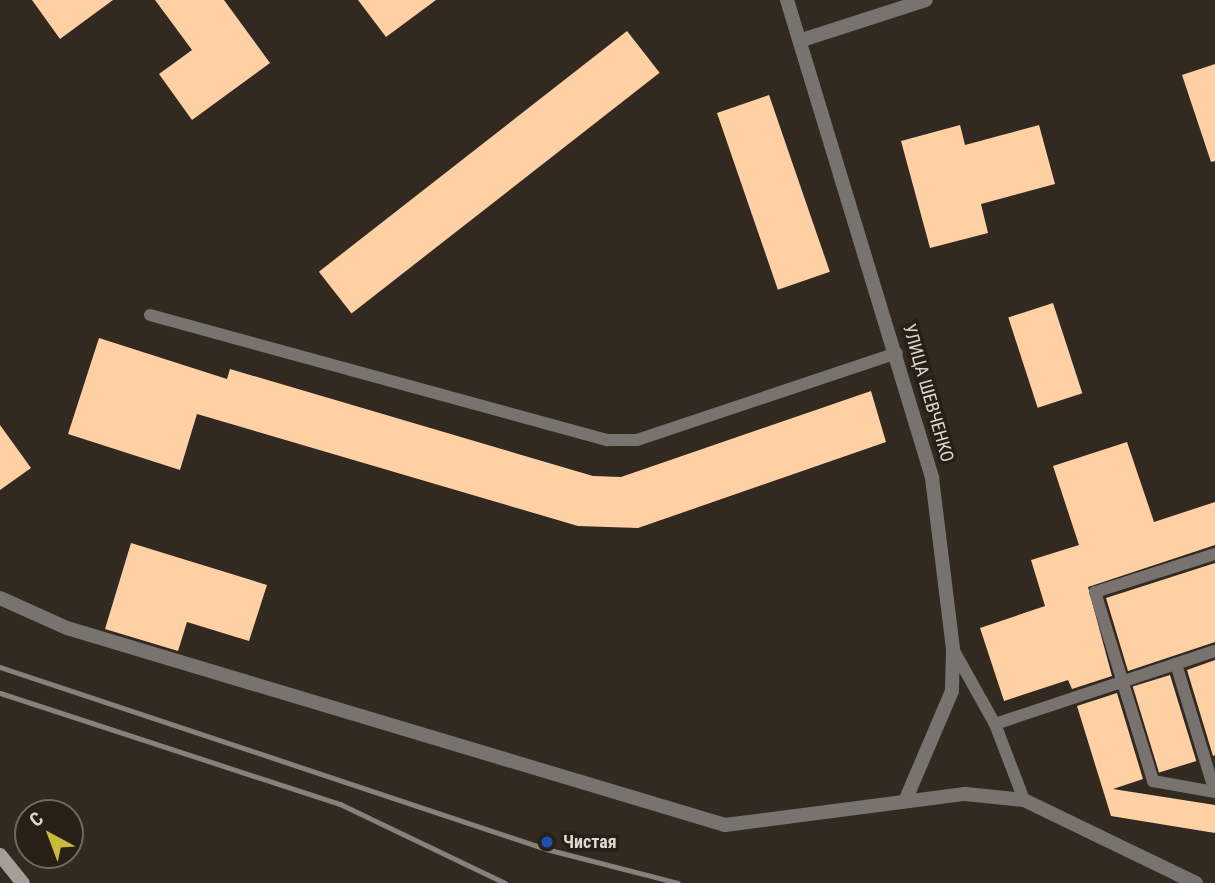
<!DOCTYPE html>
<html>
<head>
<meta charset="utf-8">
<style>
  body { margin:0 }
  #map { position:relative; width:1215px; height:883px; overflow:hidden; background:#322921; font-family:"Roboto Condensed",sans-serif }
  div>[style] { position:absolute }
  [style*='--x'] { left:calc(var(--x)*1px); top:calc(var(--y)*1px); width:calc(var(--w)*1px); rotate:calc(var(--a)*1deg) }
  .building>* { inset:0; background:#fed0a4; transform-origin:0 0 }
  .service>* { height:12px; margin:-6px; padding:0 6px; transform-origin:6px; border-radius:6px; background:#78736f }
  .minor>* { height:14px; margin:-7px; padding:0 7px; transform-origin:7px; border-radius:7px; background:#78736f }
  .secondary>* { height:14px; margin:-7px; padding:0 7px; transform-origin:7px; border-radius:7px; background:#a59d96 }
  .rail>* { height:5px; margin:-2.5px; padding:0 2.5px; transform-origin:2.5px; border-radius:2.5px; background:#88807a }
  .dots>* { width:19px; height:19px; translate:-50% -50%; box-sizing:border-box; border:4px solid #281f17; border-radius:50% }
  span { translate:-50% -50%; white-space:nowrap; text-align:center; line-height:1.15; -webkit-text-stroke:7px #281f17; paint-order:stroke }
  .street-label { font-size:18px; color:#ddd7d2 }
  .poi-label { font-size:18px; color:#ddd7d2; font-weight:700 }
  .left { translate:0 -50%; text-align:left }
  .north { position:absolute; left:14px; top:799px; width:70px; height:70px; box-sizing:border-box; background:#281f17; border:2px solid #706962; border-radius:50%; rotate:319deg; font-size:19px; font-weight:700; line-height:28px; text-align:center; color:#ddd7d2 }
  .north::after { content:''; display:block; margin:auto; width:24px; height:32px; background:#c5bc3d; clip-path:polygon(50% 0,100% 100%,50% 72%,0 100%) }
</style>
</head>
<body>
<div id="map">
  <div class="building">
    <i style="clip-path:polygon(32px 0,113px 0,60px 39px)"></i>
    <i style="clip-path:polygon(155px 0,224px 0,270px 63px,192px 120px,159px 74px,192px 50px)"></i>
    <i style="clip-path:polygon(358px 0,436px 0,386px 37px)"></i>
    <i style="left:627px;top:31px;width:53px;height:391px;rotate:52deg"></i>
    <i style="clip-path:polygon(1215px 64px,1215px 161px,1211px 162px,1182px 75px)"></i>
    <i style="left:769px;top:95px;width:187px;height:55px;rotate:71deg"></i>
    <i style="clip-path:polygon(960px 125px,965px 145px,1039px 125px,1055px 184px,981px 204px,988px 233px,930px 248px,901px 141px)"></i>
    <i style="left:1053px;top:303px;width:95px;height:47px;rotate:72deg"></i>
    <i style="clip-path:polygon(99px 338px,227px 379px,230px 369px,593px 476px,621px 477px,871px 391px,886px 442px,638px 528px,578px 526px,197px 414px,180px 470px,68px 434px)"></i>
    <i style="clip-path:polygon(0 425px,31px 468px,0 490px)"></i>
    <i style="clip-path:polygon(1127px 442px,1154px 522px,1215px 502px,1215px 545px,1088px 587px,1112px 676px,1072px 689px,1068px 680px,1004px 701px,980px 628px,1045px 606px,1031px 560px,1079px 545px,1053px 466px)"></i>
    <i style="clip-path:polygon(131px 543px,267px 585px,249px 641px,187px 622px,178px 651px,105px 629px)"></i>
    <i style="clip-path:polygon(1215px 563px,1215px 642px,1128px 671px,1106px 598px)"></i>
    <i style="clip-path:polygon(1215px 660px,1215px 755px,1213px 756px,1187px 670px)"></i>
    <i style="left:1170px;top:675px;width:90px;height:39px;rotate:73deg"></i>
    <i style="clip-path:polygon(1117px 693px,1143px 779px,1113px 789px,1215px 805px,1215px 833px,1111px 816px,1077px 706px)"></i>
  </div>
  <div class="service">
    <i style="--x:150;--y:315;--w:475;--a:15.3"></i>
    <i style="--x:608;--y:440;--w:29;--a:0"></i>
    <i style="--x:637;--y:440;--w:274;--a:-18.5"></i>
    <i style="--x:1215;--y:554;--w:126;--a:162.4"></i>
    <i style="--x:1095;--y:592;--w:198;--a:72.9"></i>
    <i style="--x:1153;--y:781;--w:63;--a:10.1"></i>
    <i style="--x:953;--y:649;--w:86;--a:60.8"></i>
    <i style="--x:995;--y:724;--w:81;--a:69.1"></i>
    <i style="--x:1176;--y:664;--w:134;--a:73.1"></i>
    <i style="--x:995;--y:724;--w:232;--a:-18.4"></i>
  </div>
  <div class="minor">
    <i style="--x:787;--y:0;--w:500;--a:73.1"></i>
    <i style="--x:932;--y:478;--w:172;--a:83"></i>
    <i style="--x:953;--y:649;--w:42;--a:91.4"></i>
    <i style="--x:952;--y:691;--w:120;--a:113.1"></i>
    <i style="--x:802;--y:40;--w:130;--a:-17.9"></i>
    <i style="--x:0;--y:598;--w:73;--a:24.1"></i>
    <i style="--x:67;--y:628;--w:687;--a:16.67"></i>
    <i style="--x:725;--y:825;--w:242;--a:-7.4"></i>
    <i style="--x:965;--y:794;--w:59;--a:5.8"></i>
    <i style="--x:1024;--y:800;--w:191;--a:25.8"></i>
  </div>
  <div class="secondary">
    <i style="--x:0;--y:855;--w:36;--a:51"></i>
  </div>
  <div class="rail">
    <i style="--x:0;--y:667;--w:576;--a:18.43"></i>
    <i style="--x:546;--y:849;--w:136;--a:14.4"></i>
    <i style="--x:0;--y:693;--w:358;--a:18.1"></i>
    <i style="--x:340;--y:804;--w:183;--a:25.6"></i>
  </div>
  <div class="dots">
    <i style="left:547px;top:842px;background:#1a4fb4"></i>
  </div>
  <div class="street-label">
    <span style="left:928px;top:393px;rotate:74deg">УЛИЦА ШЕВЧЕНКО</span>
  </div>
  <div class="poi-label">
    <span class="left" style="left:563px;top:842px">Чистая</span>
  </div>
  <div class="north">С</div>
</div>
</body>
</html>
